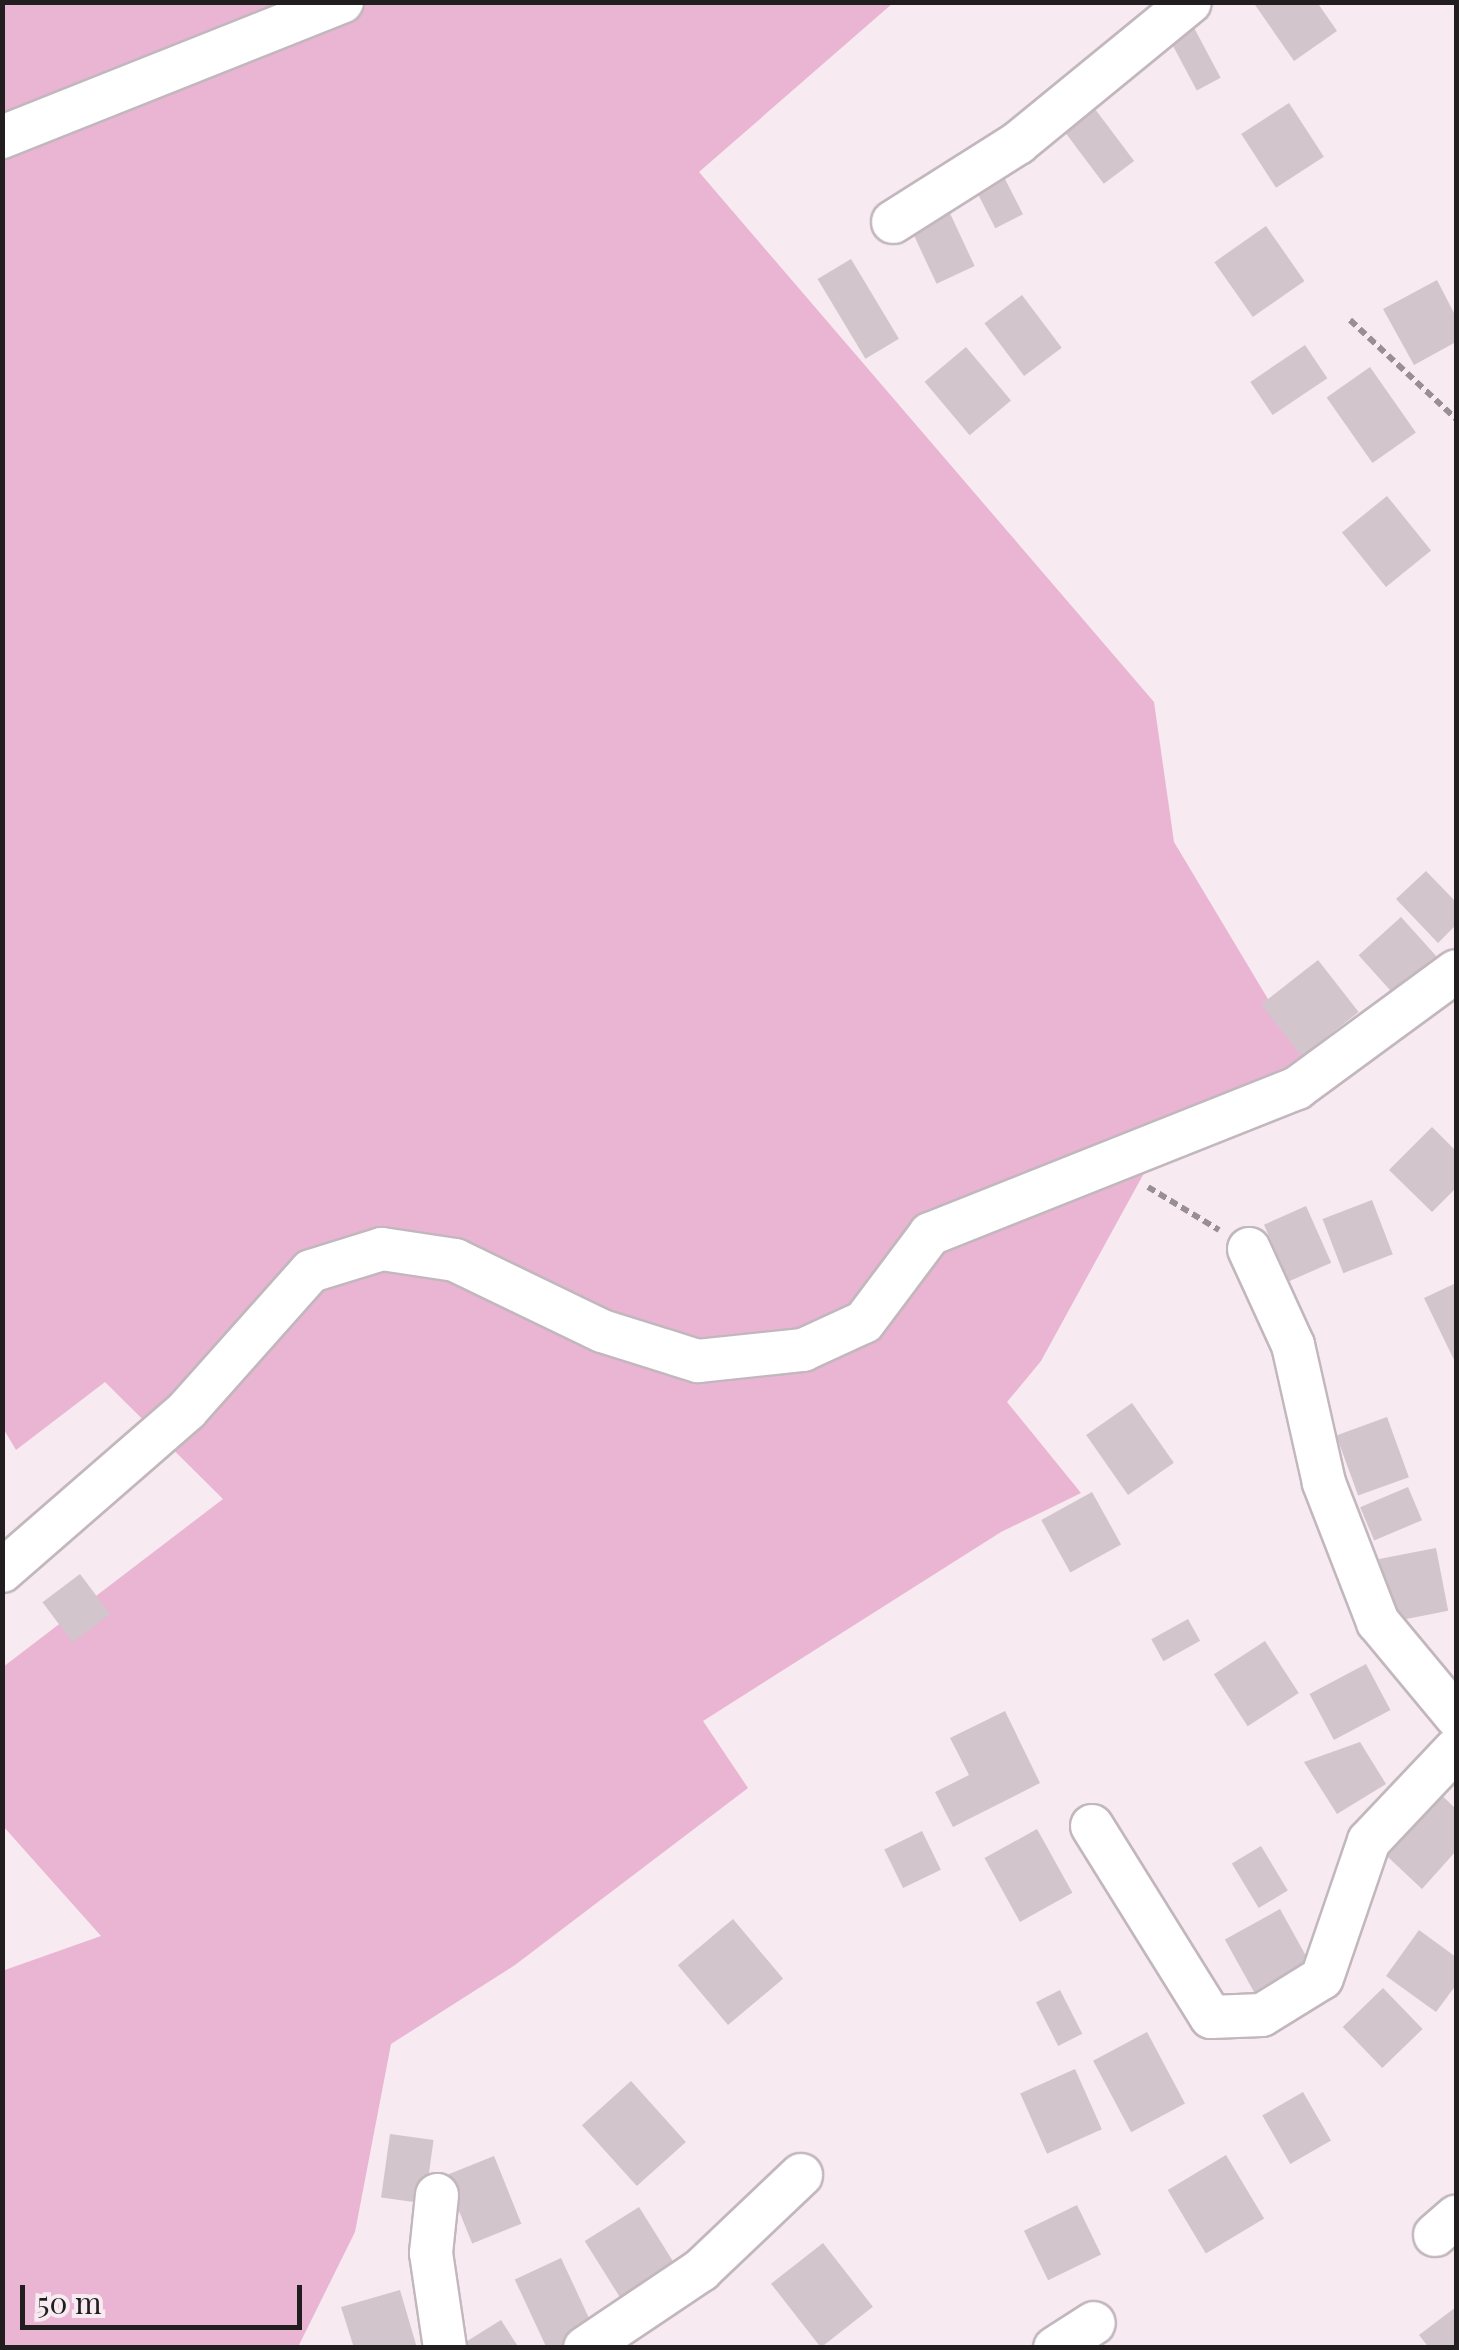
<!DOCTYPE html>
<html>
<head>
<meta charset="utf-8">
<style>
  body { margin:0 }
  #map { position:relative; width:1459px; height:2350px; overflow:hidden; background:#f7eaf1; font-family:"Playfair Display",serif }
  div>[style] { position:absolute }
  [style*='--x'] { left:calc(var(--x)*1px); top:calc(var(--y)*1px); width:calc(var(--w)*1px); rotate:calc(var(--a)*1deg) }
  .green>* { inset:0; background:#eab5d3 }
  .building>* { inset:0; background:#d2c6cc; transform-origin:0 0 }
  .path>* { height:6px; margin-top:-3px; transform-origin:0; background:repeating-linear-gradient(90deg,#988f93 0 8px,transparent 0 13px) }
  .roads { filter:drop-shadow(2px 0 #c3b7be) drop-shadow(-2px 0 #c3b7be) drop-shadow(0 2px #c3b7be) drop-shadow(0 -2px #c3b7be) }
  .minor>* { height:42px; margin:-21px; padding:0 21px; transform-origin:21px; border-radius:21px; background:#fff }
  span { translate:-50% -50%; white-space:nowrap; text-align:center; line-height:1.15; -webkit-text-stroke:8px #f7eaf1; paint-order:stroke }
  .frame { position:absolute; inset:0; border:5px solid #221e20; pointer-events:none }
  .scale { position:absolute; left:20px; top:2285px; width:282px; height:45px; box-sizing:border-box; border:5px solid #221e20; border-top:0; padding-left:12px; font-size:30px; line-height:35px; white-space:nowrap; color:#221e20; -webkit-text-stroke:8px #f7eaf1; paint-order:stroke }
</style>
</head>
<body>
<div id="map">
  <div class="green">
    <i style="clip-path:polygon(3px 3px,893px 3px,699px 172px,1154px 702px,1174px 842px,1274px 1009px,1353px 1068px,1149px 1164px,1041px 1361px,1007px 1402px,1081px 1493px,1001px 1532px,703px 1721px,748px 1788px,515px 1965px,391px 2044px,355px 2232px,298px 2347px,3px 2347px,2px 1971px,101px 1936px,3px 1826px,3px 1667px,223px 1499px,105px 1382px,16px 1450px,3px 1428px)"></i>
  </div>
  <div class="building">
    <i style="clip-path:polygon(1253px 2px,1317px 2px,1337px 31px,1294px 61px)"></i>
    <i style="left:1192px;top:24px;width:61px;height:27px;rotate:62deg"></i>
    <i style="left:1289px;top:103px;width:64px;height:57px;rotate:57deg"></i>
    <i style="left:1095px;top:109px;width:65px;height:38px;rotate:53deg"></i>
    <i style="left:1003px;top:175px;width:44px;height:31px;rotate:63deg"></i>
    <i style="left:948px;top:209px;width:63px;height:42px;rotate:65deg"></i>
    <i style="left:1266px;top:226px;width:67px;height:63px;rotate:55deg"></i>
    <i style="left:851px;top:259px;width:93px;height:39px;rotate:59deg"></i>
    <i style="clip-path:polygon(1437px 280px,1456px 317px,1456px 342px,1414px 365px,1383px 309px)"></i>
    <i style="left:1022px;top:295px;width:66px;height:47px;rotate:53deg"></i>
    <i style="left:1305px;top:345px;width:40px;height:66px;rotate:56deg"></i>
    <i style="left:966px;top:347px;width:70px;height:54px;rotate:50deg"></i>
    <i style="left:1370px;top:367px;width:80px;height:53px;rotate:55deg"></i>
    <i style="left:1387px;top:496px;width:70px;height:58px;rotate:51deg"></i>
    <i style="clip-path:polygon(1426px 871px,1456px 902px,1456px 925px,1438px 943px,1396px 899px)"></i>
    <i style="left:1401px;top:917px;width:67px;height:57px;rotate:48deg"></i>
    <i style="left:1318px;top:960px;width:66px;height:72px;rotate:52deg"></i>
    <i style="clip-path:polygon(1432px 1127px,1456px 1151px,1456px 1188px,1432px 1212px,1389px 1170px)"></i>
    <i style="left:1372px;top:1200px;width:58px;height:53px;rotate:69deg"></i>
    <i style="left:1306px;top:1206px;width:62px;height:46px;rotate:66deg"></i>
    <i style="clip-path:polygon(1456px 1283px,1456px 1364px,1424px 1298px)"></i>
    <i style="left:1132px;top:1403px;width:73px;height:56px;rotate:55deg"></i>
    <i style="left:1387px;top:1417px;width:64px;height:54px;rotate:70deg"></i>
    <i style="left:1408px;top:1487px;width:36px;height:52px;rotate:67deg"></i>
    <i style="left:1092px;top:1492px;width:60px;height:58px;rotate:61deg"></i>
    <i style="left:1436px;top:1548px;width:64px;height:58px;rotate:79deg"></i>
    <i style="left:80px;top:1574px;width:50px;height:47px;rotate:53deg"></i>
    <i style="left:1188px;top:1619px;width:25px;height:42px;rotate:61deg"></i>
    <i style="left:1265px;top:1641px;width:62px;height:61px;rotate:57deg"></i>
    <i style="left:1366px;top:1664px;width:52px;height:64px;rotate:62deg"></i>
    <i style="clip-path:polygon(1005px 1711px,1040px 1783px,953px 1827px,935px 1792px,969px 1775px,950px 1738px)"></i>
    <i style="clip-path:polygon(1360px 1742px,1386px 1784px,1337px 1814px,1304px 1762px)"></i>
    <i style="clip-path:polygon(1430px 1784px,1456px 1809px,1456px 1851px,1422px 1889px,1374px 1844px)"></i>
    <i style="left:1037px;top:1829px;width:73px;height:60px;rotate:61deg"></i>
    <i style="left:922px;top:1831px;width:43px;height:42px;rotate:64deg"></i>
    <i style="left:1261px;top:1846px;width:52px;height:34px;rotate:59deg"></i>
    <i style="left:1280px;top:1909px;width:74px;height:63px;rotate:61deg"></i>
    <i style="left:733px;top:1919px;width:78px;height:72px;rotate:50deg"></i>
    <i style="clip-path:polygon(1419px 1930px,1456px 1957px,1456px 1985px,1436px 2012px,1386px 1976px)"></i>
    <i style="left:1383px;top:1988px;width:57px;height:56px;rotate:46deg"></i>
    <i style="left:1060px;top:1990px;width:49px;height:27px;rotate:63deg"></i>
    <i style="left:1147px;top:2032px;width:81px;height:61px;rotate:62deg"></i>
    <i style="left:1075px;top:2069px;width:66px;height:60px;rotate:66deg"></i>
    <i style="left:631px;top:2081px;width:82px;height:66px;rotate:48deg"></i>
    <i style="left:1303px;top:2092px;width:56px;height:47px;rotate:60deg"></i>
    <i style="left:390px;top:2134px;width:44px;height:64px;rotate:8deg"></i>
    <i style="left:1226px;top:2155px;width:74px;height:68px;rotate:59deg"></i>
    <i style="left:494px;top:2156px;width:73px;height:53px;rotate:68deg"></i>
    <i style="left:1077px;top:2205px;width:55px;height:59px;rotate:64deg"></i>
    <i style="left:639px;top:2207px;width:80px;height:64px;rotate:58deg"></i>
    <i style="left:823px;top:2243px;width:81px;height:66px;rotate:52deg"></i>
    <i style="left:561px;top:2258px;width:81px;height:51px;rotate:65deg"></i>
    <i style="clip-path:polygon(400px 2290px,417px 2348px,354px 2348px,341px 2307px)"></i>
    <i style="clip-path:polygon(1456px 2307px,1456px 2348px,1429px 2348px,1419px 2335px)"></i>
    <i style="clip-path:polygon(501px 2320px,519px 2348px,456px 2348px)"></i>
  </div>
  <div class="path">
    <i style="--x:1350;--y:320;--w:145;--a:43"></i>
    <i style="--x:1148;--y:1187;--w:83;--a:31.2"></i>
  </div>
  <div class="roads">
    <div class="minor">
      <i style="--x:2;--y:137;--w:366;--a:-21.7"></i>
      <i style="--x:893;--y:222;--w:148;--a:-32.3"></i>
      <i style="--x:1018;--y:143;--w:222;--a:-39.3"></i>
      <i style="--x:1249;--y:1249;--w:106;--a:65.4"></i>
      <i style="--x:1293;--y:1345;--w:141;--a:77.3"></i>
      <i style="--x:1324;--y:1483;--w:149;--a:68.8"></i>
      <i style="--x:1378;--y:1622;--w:122;--a:50.3"></i>
      <i style="--x:2;--y:1571;--w:245;--a:-41"></i>
      <i style="--x:187;--y:1410;--w:186;--a:-48.3"></i>
      <i style="--x:311;--y:1271;--w:74;--a:-17.2"></i>
      <i style="--x:382;--y:1249;--w:74;--a:8.6"></i>
      <i style="--x:455;--y:1260;--w:163;--a:25.8"></i>
      <i style="--x:602;--y:1331;--w:101;--a:17.4"></i>
      <i style="--x:698;--y:1361;--w:106;--a:-6"></i>
      <i style="--x:803;--y:1350;--w:67;--a:-24.7"></i>
      <i style="--x:864;--y:1322;--w:110;--a:-53.1"></i>
      <i style="--x:930;--y:1234;--w:395;--a:-21.7"></i>
      <i style="--x:1297;--y:1088;--w:197;--a:-36.3"></i>
      <i style="--x:1092;--y:1826;--w:225;--a:58.1"></i>
      <i style="--x:1211;--y:2017;--w:51;--a:-2.2"></i>
      <i style="--x:1262;--y:2015;--w:70;--a:-31.7"></i>
      <i style="--x:1322;--y:1978;--w:145;--a:-71.1"></i>
      <i style="--x:1369;--y:1841;--w:127;--a:-46.6"></i>
      <i style="--x:437;--y:2195;--w:58;--a:95.9"></i>
      <i style="--x:431;--y:2253;--w:96;--a:81.6"></i>
      <i style="--x:1435;--y:2235;--w:28;--a:-41"></i>
      <i style="--x:585;--y:2348;--w:140;--a:-33.9"></i>
      <i style="--x:701;--y:2270;--w:138;--a:-43.5"></i>
      <i style="--x:1055;--y:2348;--w:46;--a:-32.7"></i>
    </div>
  </div>
  <div class="frame"></div>
  <div class="scale">50 m</div>
</div>
</body>
</html>
